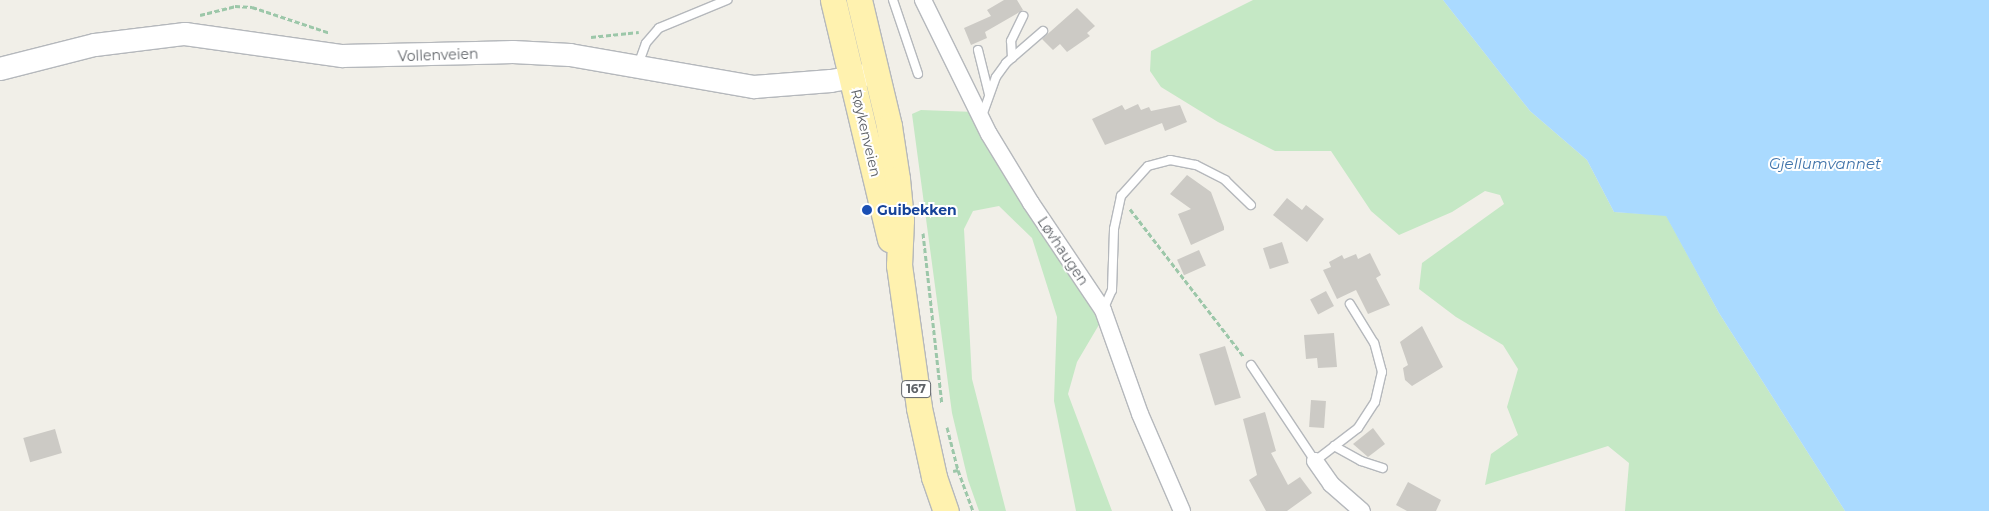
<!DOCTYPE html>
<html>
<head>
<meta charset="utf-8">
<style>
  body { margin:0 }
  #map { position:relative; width:1989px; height:511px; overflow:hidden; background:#f1efe8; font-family:Montserrat,sans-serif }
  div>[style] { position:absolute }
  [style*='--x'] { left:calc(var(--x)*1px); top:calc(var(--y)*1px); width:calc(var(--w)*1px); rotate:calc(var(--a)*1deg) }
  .green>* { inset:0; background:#c5e8c5 }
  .water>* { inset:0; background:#aadaff }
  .building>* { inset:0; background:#cccac5; transform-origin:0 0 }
  .path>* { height:3px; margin-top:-1.5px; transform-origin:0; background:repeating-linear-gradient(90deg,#9cc7a9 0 5px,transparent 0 7.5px) }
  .roads { filter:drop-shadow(1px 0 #b5b8bc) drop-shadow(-1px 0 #b5b8bc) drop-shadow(0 1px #b5b8bc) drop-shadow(0 -1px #b5b8bc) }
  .service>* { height:8px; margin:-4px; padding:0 4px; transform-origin:4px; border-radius:4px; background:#fff }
  .minor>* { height:16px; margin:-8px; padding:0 8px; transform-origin:8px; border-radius:8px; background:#fff }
  .secondary>* { height:22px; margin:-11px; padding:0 11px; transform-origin:11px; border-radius:11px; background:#fff }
  .primary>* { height:25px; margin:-12.5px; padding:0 12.5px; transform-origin:12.5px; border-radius:12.5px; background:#fff2af }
  .dots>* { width:14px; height:14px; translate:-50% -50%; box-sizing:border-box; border:2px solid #fff; border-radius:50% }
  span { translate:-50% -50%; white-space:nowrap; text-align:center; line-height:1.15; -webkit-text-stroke:4px #fff; paint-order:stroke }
  .shield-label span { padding:1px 4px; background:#fff; border:1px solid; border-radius:4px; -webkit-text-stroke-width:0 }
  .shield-label { font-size:12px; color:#5f6368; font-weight:700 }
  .street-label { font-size:14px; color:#5f6368 }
  .transit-label { font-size:14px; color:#164399; font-weight:700 }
  .left { translate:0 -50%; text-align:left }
  .water-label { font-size:15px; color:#4174aa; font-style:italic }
</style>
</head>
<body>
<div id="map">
  <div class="green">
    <i style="clip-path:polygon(1253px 0,1443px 0,1530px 111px,1587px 160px,1614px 212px,1666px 215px,1719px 313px,1845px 511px,1625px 511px,1629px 463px,1608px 446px,1485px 485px,1491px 454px,1518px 435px,1507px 407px,1518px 369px,1503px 345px,1456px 317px,1419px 289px,1422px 263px,1504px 204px,1500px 195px,1485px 191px,1452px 212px,1399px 235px,1371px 211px,1331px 151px,1275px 151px,1218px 122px,1161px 87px,1150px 71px,1151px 51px)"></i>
    <i style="clip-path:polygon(921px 110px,975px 112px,1100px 323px,1077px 362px,1068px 394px,1112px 511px,1076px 511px,1054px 401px,1057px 317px,1032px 238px,999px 206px,973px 211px,964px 229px,972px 379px,1006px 511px,979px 511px,968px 480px,952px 413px,912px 114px)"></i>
  </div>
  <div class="water">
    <i style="clip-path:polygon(1443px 0,1989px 0,1989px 511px,1845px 511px,1719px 313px,1666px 216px,1614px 212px,1587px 160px,1530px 111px)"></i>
  </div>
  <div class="building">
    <i style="clip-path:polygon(1004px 0,1017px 0,1023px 10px,985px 32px,987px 38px,971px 45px,964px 28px,991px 16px,987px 10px)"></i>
    <i style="clip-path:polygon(1077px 8px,1095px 26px,1087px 33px,1090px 36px,1067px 52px,1060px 44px,1053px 50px,1042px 39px)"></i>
    <i style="clip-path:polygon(1138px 104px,1141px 110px,1149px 107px,1151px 111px,1180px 105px,1187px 122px,1165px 131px,1162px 123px,1105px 145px,1092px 119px,1122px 105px,1125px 110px)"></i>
    <i style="clip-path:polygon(1187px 175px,1211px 192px,1224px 227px,1224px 230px,1191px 245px,1178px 214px,1191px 209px,1170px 194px)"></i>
    <i style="clip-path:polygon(1287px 198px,1302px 210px,1306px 205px,1324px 219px,1307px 242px,1273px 215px)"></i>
    <i style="left:1282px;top:242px;width:22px;height:20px;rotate:72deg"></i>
    <i style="left:1199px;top:250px;width:17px;height:24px;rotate:66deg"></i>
    <i style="clip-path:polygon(1370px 253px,1381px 275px,1376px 278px,1390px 305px,1368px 314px,1356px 290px,1337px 299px,1323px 270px,1331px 267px,1329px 262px,1342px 255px,1344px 259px,1356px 254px,1358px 259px)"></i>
    <i style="left:1326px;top:291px;width:17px;height:18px;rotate:62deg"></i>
    <i style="clip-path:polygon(1422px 326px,1443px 367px,1412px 386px,1405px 380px,1403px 368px,1408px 365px,1400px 342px)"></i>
    <i style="clip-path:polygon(1334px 333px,1337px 367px,1318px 368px,1317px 358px,1306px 359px,1304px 335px)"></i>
    <i style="left:1225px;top:346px;width:54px;height:27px;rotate:73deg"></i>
    <i style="left:1311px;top:400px;width:15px;height:27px;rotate:4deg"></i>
    <i style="clip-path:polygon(1265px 412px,1276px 451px,1271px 453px,1288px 485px,1300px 477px,1312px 493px,1287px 511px,1266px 511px,1249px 480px,1257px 475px,1243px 419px)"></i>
    <i style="clip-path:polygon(1373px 428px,1385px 444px,1368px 457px,1353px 444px)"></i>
    <i style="left:55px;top:429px;width:25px;height:33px;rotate:74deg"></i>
    <i style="clip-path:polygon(1408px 482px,1441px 500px,1436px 511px,1407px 511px,1396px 505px)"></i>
  </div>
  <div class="path">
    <i style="--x:200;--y:15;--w:36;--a:-14"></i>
    <i style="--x:235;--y:6;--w:17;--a:3"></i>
    <i style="--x:252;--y:7;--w:82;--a:18.4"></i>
    <i style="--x:591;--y:37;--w:48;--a:-5.9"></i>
    <i style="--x:1130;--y:209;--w:187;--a:52.4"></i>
    <i style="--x:923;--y:233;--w:172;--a:83.7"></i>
    <i style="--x:947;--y:427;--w:44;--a:75.7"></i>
    <i style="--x:958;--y:470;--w:5;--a:169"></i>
    <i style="--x:958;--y:470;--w:44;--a:69.9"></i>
  </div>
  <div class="roads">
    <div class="service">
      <i style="--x:893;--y:0;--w:78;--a:71.3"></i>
      <i style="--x:978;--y:50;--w:45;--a:76"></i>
      <i style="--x:1012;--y:58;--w:17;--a:-93"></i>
      <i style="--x:1011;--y:41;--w:28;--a:-64"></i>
      <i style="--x:638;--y:65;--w:23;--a:-70"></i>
      <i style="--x:646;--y:43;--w:20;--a:-49"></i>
      <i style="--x:659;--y:28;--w:74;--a:-22.4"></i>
      <i style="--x:982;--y:116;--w:41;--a:-70.3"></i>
      <i style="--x:996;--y:77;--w:17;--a:-54"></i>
      <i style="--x:1006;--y:63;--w:49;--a:-40.9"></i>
      <i style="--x:1103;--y:310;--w:22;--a:-66"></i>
      <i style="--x:1112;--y:290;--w:61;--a:-88.1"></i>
      <i style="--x:1114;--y:229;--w:34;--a:-78"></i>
      <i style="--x:1121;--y:196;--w:40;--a:-48"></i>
      <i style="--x:1148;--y:166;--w:23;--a:-15"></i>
      <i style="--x:1170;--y:160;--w:26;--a:11"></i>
      <i style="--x:1196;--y:165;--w:33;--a:27"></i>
      <i style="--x:1225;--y:180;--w:36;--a:44"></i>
      <i style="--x:1251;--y:365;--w:115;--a:56.3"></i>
      <i style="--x:1315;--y:461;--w:54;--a:-37.5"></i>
      <i style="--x:1358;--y:428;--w:31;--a:-57"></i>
      <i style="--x:1375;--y:402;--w:31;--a:-77"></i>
      <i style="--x:1382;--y:372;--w:30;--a:-105"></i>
      <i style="--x:1374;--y:343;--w:46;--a:-121.6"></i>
      <i style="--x:1334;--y:446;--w:31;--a:29"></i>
      <i style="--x:1361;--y:461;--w:23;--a:18"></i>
    </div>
    <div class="minor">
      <i style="--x:923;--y:0;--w:149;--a:63.8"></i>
      <i style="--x:989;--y:134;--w:81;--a:58.7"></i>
      <i style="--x:1031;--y:203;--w:129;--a:56.1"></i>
      <i style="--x:1103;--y:310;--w:110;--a:70.4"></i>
      <i style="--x:1140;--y:414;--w:106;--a:66.6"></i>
      <i style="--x:1315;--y:461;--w:28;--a:55"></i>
      <i style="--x:1331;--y:484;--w:41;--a:41.1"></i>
    </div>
    <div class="secondary">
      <i style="--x:0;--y:69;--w:98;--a:-14.2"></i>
      <i style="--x:95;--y:45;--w:91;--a:-7"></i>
      <i style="--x:185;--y:34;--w:159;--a:8"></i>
      <i style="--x:342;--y:56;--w:171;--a:-1.3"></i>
      <i style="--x:513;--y:52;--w:57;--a:3"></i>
      <i style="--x:570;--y:55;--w:187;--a:9.9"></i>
      <i style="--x:754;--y:87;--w:77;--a:-4.5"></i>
      <i style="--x:831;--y:81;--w:39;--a:-10"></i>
    </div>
    <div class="primary">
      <i style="--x:833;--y:0;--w:246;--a:76.6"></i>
      <i style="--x:859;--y:0;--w:130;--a:76.6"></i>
      <i style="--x:889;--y:126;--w:54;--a:81.4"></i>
      <i style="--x:897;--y:179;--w:41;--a:84.4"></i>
      <i style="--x:901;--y:220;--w:45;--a:92.5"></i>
      <i style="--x:899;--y:265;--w:144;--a:82"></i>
      <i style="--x:919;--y:408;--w:71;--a:77.7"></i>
      <i style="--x:934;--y:477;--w:36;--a:71"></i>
    </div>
  </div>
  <div class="dots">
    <i style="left:867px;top:210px;background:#1a4fb4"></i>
  </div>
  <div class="shield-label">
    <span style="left:916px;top:389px">167</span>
  </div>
  <div class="street-label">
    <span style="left:438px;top:55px;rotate:-2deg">Vollenveien</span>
    <span style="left:866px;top:133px;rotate:77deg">Røykenveien</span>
    <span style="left:1063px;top:251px;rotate:56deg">Løvhaugen</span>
  </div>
  <div class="transit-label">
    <span class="left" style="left:877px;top:210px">Guibekken</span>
  </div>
  <div class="water-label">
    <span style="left:1825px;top:164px">Gjellumvannet</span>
  </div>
</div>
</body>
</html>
